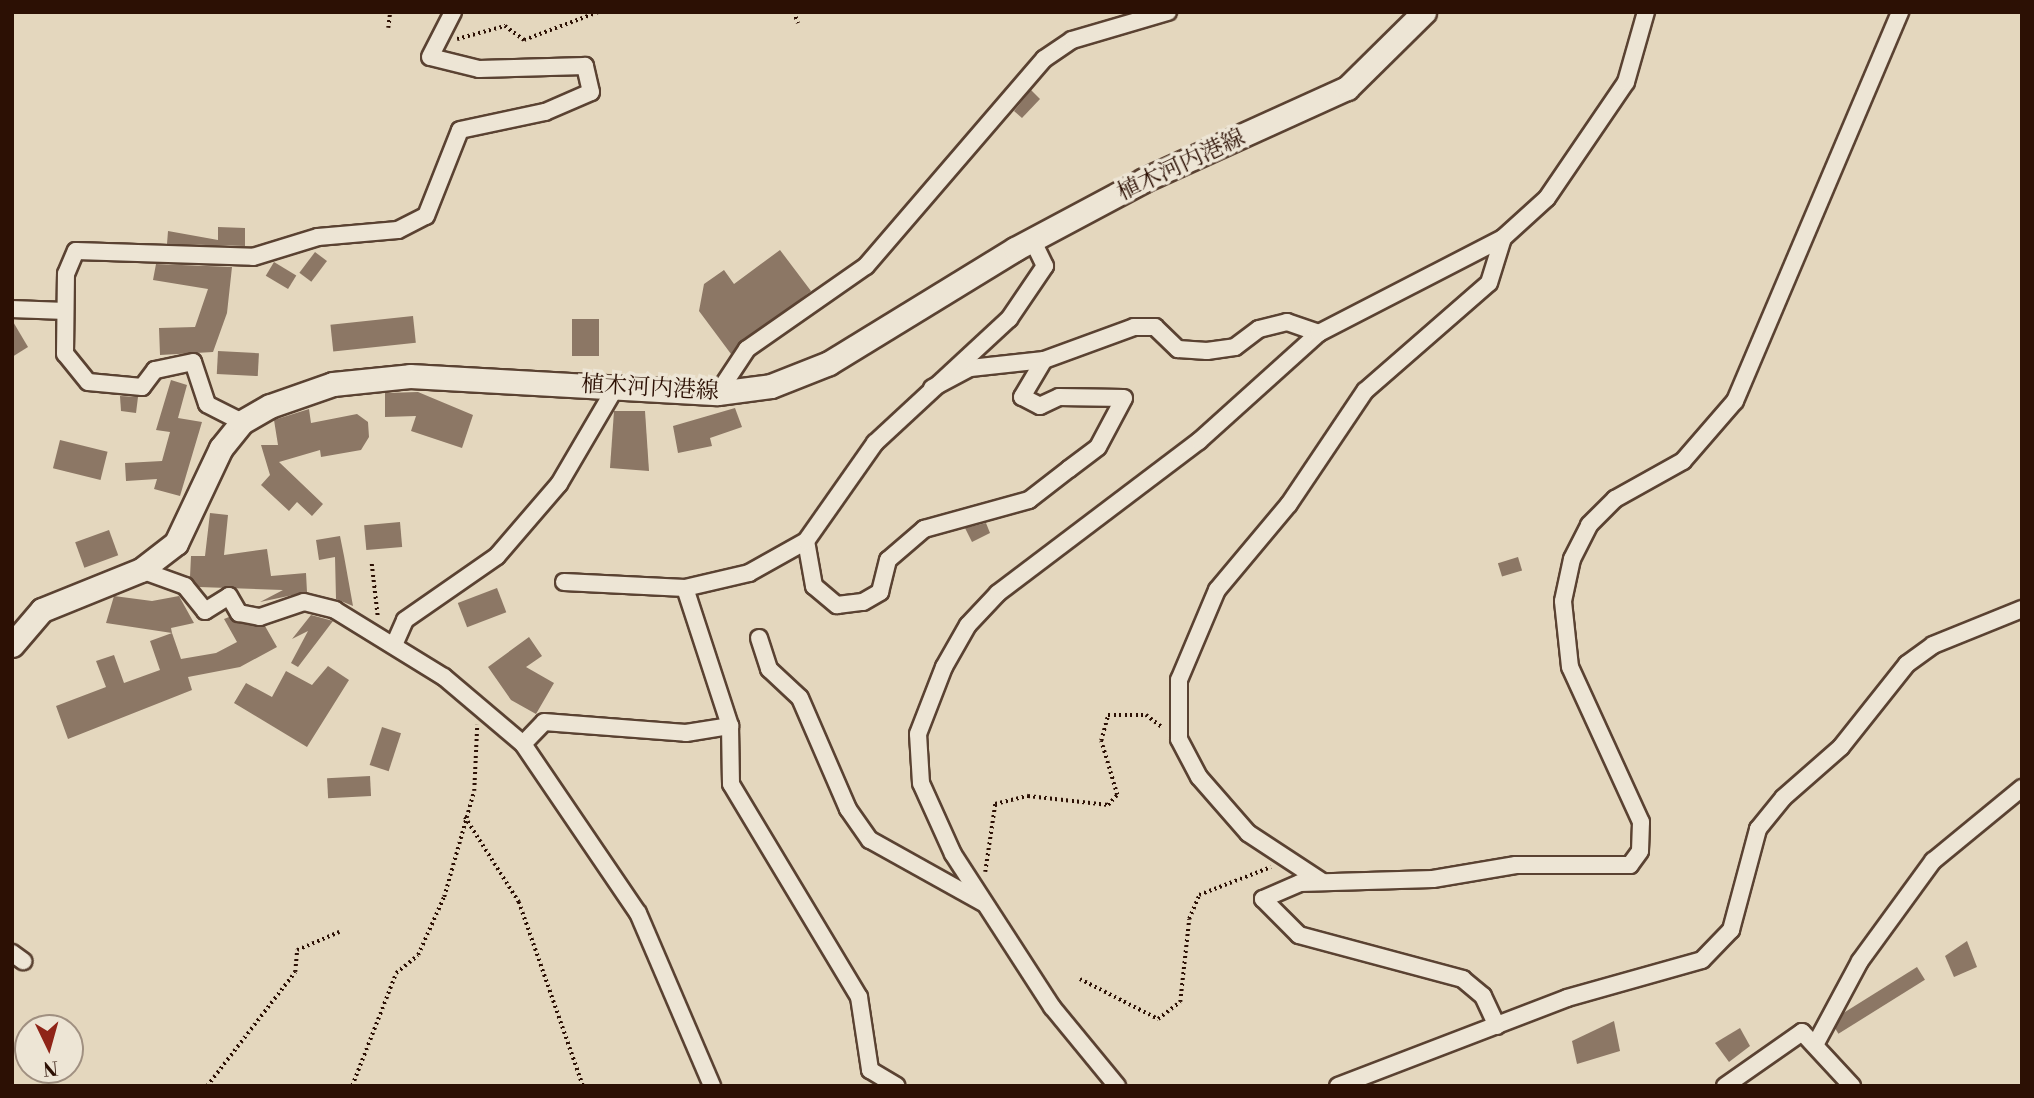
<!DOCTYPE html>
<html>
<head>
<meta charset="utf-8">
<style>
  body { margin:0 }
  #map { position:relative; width:2034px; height:1098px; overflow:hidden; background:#e4d7be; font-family:"Libre Bodoni","Noto Serif JP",serif }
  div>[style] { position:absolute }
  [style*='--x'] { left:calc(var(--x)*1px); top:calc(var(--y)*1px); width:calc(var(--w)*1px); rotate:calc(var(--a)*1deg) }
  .building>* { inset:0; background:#8c7765; transform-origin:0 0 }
  .path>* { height:3.5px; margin-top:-1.75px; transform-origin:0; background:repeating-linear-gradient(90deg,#2c1004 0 2px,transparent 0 5.5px) }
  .roads { filter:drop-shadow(2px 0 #5a4232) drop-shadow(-2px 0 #5a4232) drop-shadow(0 2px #5a4232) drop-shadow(0 -2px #5a4232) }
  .minor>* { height:16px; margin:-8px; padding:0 8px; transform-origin:8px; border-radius:8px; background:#ede5d5 }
  .secondary>* { height:23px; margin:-11.5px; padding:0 11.5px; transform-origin:11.5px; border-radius:11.5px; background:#ede5d5 }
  span { translate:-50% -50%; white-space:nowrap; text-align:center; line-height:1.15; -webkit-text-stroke:7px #ede5d5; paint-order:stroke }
  .street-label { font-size:23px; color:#2c1004 }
  .frame { position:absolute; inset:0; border:14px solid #2c1004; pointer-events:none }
  .north { position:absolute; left:14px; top:1014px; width:70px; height:70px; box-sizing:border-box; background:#ede5d5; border:2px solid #a09081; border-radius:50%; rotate:175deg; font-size:19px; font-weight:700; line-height:28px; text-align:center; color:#2c1004 }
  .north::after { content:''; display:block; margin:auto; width:24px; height:32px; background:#8f2418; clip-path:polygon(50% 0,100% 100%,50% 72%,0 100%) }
</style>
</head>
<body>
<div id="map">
  <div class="building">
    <i style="clip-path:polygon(1031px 90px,1040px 99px,1022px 118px,1014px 111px)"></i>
    <i style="clip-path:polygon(218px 227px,245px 228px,245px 246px,167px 244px,168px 231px,218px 240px)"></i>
    <i style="clip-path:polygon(780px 250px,811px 291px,731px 354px,699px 311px,704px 284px,724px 270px,734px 284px)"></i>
    <i style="left:315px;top:252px;width:15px;height:26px;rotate:37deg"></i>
    <i style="left:274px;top:262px;width:26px;height:16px;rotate:31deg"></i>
    <i style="clip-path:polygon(156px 264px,232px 267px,227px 313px,213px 352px,160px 355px,159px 328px,195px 327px,208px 289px,153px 280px)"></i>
    <i style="left:413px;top:316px;width:27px;height:83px;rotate:84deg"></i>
    <i style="left:572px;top:319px;width:27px;height:37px"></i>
    <i style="clip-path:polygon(12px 320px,28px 347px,12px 357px)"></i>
    <i style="left:218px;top:351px;width:41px;height:23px;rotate:3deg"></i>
    <i style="clip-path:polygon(171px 380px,187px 385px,178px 418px,202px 422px,180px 496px,154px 489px,157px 479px,126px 481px,125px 463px,162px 461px,170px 432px,156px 430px)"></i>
    <i style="clip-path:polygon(418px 392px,473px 415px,462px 448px,411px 431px,416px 416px,385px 417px,385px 393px)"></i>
    <i style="clip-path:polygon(120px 396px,138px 397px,136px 413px,121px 411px)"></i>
    <i style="clip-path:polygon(735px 408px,742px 427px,710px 438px,712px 446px,678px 453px,673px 426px)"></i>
    <i style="clip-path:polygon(309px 409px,311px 423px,357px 414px,368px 422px,369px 437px,361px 450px,321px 457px,320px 450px,279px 462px,323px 504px,312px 516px,297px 502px,289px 511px,261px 485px,270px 475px,261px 445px,278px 445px,274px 420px)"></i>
    <i style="clip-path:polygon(614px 411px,645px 411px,649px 471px,610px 468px)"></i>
    <i style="left:60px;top:440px;width:49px;height:29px;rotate:14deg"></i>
    <i style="clip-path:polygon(210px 513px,228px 515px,224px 555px,267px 549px,271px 576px,306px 573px,307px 592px,260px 602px,283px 590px,199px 587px,190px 577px,191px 556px,205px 556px)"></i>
    <i style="left:400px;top:522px;width:25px;height:36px;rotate:85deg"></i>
    <i style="clip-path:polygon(986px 523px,990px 533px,972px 542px,965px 528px)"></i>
    <i style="left:109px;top:530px;width:27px;height:36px;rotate:70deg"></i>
    <i style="clip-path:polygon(340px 536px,344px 556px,353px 606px,336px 599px,335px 557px,319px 560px,316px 540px)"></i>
    <i style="left:1518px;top:557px;width:14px;height:21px;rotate:73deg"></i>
    <i style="left:497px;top:588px;width:26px;height:42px;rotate:69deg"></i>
    <i style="clip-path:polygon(114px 596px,152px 601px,179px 596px,194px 623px,171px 628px,172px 633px,106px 623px)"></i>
    <i style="clip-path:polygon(311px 615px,333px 621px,298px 667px,291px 663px,308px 631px,292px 639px)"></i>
    <i style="clip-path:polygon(229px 617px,265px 626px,277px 647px,240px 667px,188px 677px,192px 690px,68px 739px,56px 706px,106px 687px,96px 661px,114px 655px,124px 683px,160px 670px,150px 641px,172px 633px,181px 659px,216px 653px,237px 642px,224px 619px)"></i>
    <i style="clip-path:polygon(529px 637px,542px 656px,526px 667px,554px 683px,536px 714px,511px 700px,488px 667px)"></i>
    <i style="clip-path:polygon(328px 666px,349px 680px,307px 747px,234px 703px,246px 683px,272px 697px,286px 671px,312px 685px)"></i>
    <i style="left:382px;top:727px;width:20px;height:40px;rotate:18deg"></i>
    <i style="left:370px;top:776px;width:20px;height:43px;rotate:87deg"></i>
    <i style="clip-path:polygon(1967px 941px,1977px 967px,1954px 977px,1945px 956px)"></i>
    <i style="left:1917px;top:967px;width:15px;height:102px;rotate:58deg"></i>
    <i style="clip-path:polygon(1614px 1021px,1620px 1051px,1577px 1064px,1572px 1041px)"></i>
    <i style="clip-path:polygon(1740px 1028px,1750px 1046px,1729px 1062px,1715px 1043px)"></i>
  </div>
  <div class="path">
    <i style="--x:794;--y:12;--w:12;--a:70"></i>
    <i style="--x:388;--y:28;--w:16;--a:-83"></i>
    <i style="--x:457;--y:39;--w:50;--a:-15.2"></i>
    <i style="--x:505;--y:26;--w:24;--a:36"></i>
    <i style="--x:524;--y:40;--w:79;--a:-20.7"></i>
    <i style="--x:372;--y:564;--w:53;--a:83.5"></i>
    <i style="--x:465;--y:817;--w:101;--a:57.6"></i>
    <i style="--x:519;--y:902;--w:195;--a:70.8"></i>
    <i style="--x:985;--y:872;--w:69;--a:-81.6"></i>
    <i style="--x:995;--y:804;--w:34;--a:-14"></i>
    <i style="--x:1028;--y:796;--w:81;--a:6.4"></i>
    <i style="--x:1108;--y:805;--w:13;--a:-48"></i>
    <i style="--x:1117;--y:795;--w:56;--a:-106.5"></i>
    <i style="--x:1101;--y:741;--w:27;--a:-75"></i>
    <i style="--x:1108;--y:715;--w:38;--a:0"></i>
    <i style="--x:1146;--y:715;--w:21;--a:37"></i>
    <i style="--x:1080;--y:979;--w:88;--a:27.1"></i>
    <i style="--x:1158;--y:1019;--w:28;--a:-38"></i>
    <i style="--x:1180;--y:1002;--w:83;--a:-83.8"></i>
    <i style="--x:1189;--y:919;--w:26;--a:-67"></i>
    <i style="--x:1199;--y:895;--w:77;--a:-21.3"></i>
    <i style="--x:207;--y:1086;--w:144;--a:-52.3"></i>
    <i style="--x:295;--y:972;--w:22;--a:-85"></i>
    <i style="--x:297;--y:950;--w:46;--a:-23.2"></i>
    <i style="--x:352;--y:1086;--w:121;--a:-68.7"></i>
    <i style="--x:396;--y:973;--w:28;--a:-39"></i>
    <i style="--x:418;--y:955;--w:64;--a:-65.9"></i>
    <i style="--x:444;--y:897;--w:110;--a:-74.2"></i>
    <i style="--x:474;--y:791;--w:66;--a:-87.4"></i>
  </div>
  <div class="roads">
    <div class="minor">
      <i style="--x:12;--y:309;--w:53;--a:2.2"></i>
      <i style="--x:1044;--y:360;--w:96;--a:-20.1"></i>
      <i style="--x:1134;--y:327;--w:21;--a:0"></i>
      <i style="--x:1155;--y:327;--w:32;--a:44"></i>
      <i style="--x:1178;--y:349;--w:29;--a:4"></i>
      <i style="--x:1207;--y:351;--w:28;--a:-8"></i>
      <i style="--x:1235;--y:347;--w:30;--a:-37"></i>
      <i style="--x:1259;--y:329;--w:29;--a:-14"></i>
      <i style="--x:1287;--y:322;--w:34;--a:19"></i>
      <i style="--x:718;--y:393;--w:53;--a:-56.6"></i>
      <i style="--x:747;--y:349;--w:145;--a:-34.9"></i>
      <i style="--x:866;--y:266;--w:273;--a:-49.3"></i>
      <i style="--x:1044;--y:59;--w:34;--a:-34"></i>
      <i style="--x:1072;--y:40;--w:100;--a:-16.3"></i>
      <i style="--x:242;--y:422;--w:39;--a:-153"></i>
      <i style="--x:207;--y:404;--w:44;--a:-108.4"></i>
      <i style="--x:193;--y:362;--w:39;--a:168"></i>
      <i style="--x:155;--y:370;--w:21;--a:127"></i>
      <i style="--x:142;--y:387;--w:54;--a:-174.7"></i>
      <i style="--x:88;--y:382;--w:36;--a:-129"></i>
      <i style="--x:65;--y:354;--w:80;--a:-89.3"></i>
      <i style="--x:66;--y:274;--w:25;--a:-67"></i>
      <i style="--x:76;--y:251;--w:177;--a:1.9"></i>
      <i style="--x:253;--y:257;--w:68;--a:-17.1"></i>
      <i style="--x:318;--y:237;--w:80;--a:-5"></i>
      <i style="--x:398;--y:230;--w:31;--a:-27"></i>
      <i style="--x:426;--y:216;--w:92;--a:-68.4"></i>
      <i style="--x:460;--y:130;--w:87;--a:-12"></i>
      <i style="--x:545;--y:112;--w:50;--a:-23.5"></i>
      <i style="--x:591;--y:92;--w:27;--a:-103"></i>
      <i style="--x:585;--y:66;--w:106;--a:178.4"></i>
      <i style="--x:479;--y:69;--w:50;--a:-166.2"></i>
      <i style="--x:430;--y:57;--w:51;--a:-62.9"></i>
      <i style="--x:806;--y:541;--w:46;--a:79.9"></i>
      <i style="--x:814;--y:586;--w:30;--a:40"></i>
      <i style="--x:837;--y:605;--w:26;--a:-7"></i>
      <i style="--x:863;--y:602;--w:20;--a:-30"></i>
      <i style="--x:880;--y:592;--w:33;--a:-76"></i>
      <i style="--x:888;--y:560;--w:48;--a:-40.7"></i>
      <i style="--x:924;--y:529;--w:109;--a:-15.4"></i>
      <i style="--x:1029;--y:500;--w:51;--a:-37.8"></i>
      <i style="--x:1069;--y:469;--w:36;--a:-37"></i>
      <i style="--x:1098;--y:447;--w:55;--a:-62"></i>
      <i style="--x:1124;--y:398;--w:65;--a:-179.1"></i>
      <i style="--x:1059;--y:397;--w:21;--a:155"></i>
      <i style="--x:1040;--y:406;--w:20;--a:-153"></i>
      <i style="--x:1022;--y:397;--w:43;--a:-59.3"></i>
      <i style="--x:1044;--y:360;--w:74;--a:173.8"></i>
      <i style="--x:970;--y:368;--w:43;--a:152.2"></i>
      <i style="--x:141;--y:570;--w:47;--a:20"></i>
      <i style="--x:185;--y:586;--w:32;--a:51"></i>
      <i style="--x:205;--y:611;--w:28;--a:-32"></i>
      <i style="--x:229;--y:596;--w:20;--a:60"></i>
      <i style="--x:239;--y:613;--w:21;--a:11"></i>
      <i style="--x:260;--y:617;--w:46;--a:-18.8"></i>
      <i style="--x:304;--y:602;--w:32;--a:14"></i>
      <i style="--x:335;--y:610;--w:128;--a:31.6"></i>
      <i style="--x:444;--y:677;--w:104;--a:40.3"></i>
      <i style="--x:523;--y:744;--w:204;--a:55.8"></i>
      <i style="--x:638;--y:913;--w:188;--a:66.8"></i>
      <i style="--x:564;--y:582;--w:121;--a:2.8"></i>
      <i style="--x:685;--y:588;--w:66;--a:-13.2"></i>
      <i style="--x:749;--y:573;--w:65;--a:-29.3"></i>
      <i style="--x:806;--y:541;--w:120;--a:-54.9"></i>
      <i style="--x:875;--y:443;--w:183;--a:-42.8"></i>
      <i style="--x:1009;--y:319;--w:64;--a:-55.8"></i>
      <i style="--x:1045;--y:266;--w:30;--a:-116"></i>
      <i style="--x:685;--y:588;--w:145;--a:71.9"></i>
      <i style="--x:730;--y:726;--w:58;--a:89"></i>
      <i style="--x:731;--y:784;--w:249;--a:59"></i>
      <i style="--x:859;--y:997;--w:74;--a:81.4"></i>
      <i style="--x:870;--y:1070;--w:31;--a:31"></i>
      <i style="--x:759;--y:638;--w:33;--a:72"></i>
      <i style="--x:769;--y:669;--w:42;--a:43.1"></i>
      <i style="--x:800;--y:698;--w:121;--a:66.6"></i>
      <i style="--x:848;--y:809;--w:38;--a:55"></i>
      <i style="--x:870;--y:840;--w:129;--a:29.1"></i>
      <i style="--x:394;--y:645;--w:27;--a:-66"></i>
      <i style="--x:405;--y:620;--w:112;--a:-34.8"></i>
      <i style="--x:497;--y:556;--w:95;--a:-49.3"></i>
      <i style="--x:559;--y:484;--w:113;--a:-59.6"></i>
      <i style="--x:523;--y:744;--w:30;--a:-46"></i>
      <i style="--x:544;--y:722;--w:142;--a:4.4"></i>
      <i style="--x:686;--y:733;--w:45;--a:-9"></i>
      <i style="--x:1321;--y:881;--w:87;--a:-146.7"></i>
      <i style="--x:1248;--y:833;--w:74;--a:-131.2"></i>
      <i style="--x:1199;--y:777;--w:43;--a:-117.8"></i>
      <i style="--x:1179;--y:739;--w:59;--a:-90"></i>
      <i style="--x:1179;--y:680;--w:98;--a:-67.1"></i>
      <i style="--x:1217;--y:590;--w:112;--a:-50.1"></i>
      <i style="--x:1289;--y:504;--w:136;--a:-56.1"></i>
      <i style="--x:1365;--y:391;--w:164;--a:-41.1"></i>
      <i style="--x:1489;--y:283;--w:47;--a:-72.7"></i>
      <i style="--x:12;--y:953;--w:14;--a:36"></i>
      <i style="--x:1497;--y:1026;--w:33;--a:-115"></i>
      <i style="--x:1483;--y:996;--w:26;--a:-140"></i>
      <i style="--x:1463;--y:979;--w:170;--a:-165"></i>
      <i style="--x:1299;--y:935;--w:51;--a:-135"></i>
      <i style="--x:1263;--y:899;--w:40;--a:-23.4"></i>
      <i style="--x:1300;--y:883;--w:133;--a:-1.7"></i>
      <i style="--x:1433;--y:879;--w:84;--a:-9.6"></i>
      <i style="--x:1516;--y:865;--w:114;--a:0"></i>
      <i style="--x:1630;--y:865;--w:17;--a:-54"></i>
      <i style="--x:1640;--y:851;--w:29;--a:-88"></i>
      <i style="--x:1641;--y:822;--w:170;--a:-114.6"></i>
      <i style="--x:1570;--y:667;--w:66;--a:-96.1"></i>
      <i style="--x:1563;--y:601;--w:43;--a:-77.9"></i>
      <i style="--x:1572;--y:559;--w:38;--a:-63"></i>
      <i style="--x:1589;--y:525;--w:37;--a:-45"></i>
      <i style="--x:1615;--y:499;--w:78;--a:-29.2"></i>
      <i style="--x:1683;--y:461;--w:79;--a:-49.1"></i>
      <i style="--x:1735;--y:401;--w:423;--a:-67"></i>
      <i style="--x:1815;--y:1045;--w:95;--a:-61.8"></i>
      <i style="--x:1860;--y:961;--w:124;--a:-53.9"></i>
      <i style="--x:1933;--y:861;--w:115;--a:-39.4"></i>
      <i style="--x:1117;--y:1086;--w:102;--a:-129.4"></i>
      <i style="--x:1052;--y:1007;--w:182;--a:-122.9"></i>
      <i style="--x:953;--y:854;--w:78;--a:-114.3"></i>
      <i style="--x:921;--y:783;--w:49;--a:-93.5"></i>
      <i style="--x:918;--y:734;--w:72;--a:-68.8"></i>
      <i style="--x:944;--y:667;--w:48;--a:-60.3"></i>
      <i style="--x:968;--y:625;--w:44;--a:-46.8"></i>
      <i style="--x:998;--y:593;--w:252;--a:-37.1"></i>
      <i style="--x:1199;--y:441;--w:161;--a:-42"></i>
      <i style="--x:1319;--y:333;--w:207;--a:-27.3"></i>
      <i style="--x:1503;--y:238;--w:59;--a:-42.3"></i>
      <i style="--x:1547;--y:198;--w:140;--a:-55.7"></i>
      <i style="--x:1626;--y:82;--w:73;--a:-74.1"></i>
      <i style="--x:1338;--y:1086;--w:245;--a:-21"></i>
      <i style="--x:1567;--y:998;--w:140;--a:-15.7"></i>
      <i style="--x:1702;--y:960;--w:42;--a:-46"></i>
      <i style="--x:1731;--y:930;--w:105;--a:-75"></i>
      <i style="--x:1758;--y:829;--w:40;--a:-51"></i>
      <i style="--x:1783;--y:798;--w:77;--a:-41.3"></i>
      <i style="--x:1841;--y:747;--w:106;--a:-51.5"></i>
      <i style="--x:1907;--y:664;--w:32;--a:-36"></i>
      <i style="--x:1933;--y:645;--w:96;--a:-22"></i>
      <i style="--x:1725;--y:1086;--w:94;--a:-35"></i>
      <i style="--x:1802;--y:1032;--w:74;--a:47.2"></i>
    </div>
    <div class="secondary">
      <i style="--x:12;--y:645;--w:46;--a:-49.4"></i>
      <i style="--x:42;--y:610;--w:107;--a:-22"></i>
      <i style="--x:141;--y:570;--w:44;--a:-37.6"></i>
      <i style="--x:176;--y:543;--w:105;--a:-64.7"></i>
      <i style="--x:221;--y:448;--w:33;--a:-51"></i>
      <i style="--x:242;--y:422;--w:32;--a:-30"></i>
      <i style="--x:270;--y:406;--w:67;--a:-19.2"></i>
      <i style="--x:333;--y:384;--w:77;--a:-5.9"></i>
      <i style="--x:410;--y:376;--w:308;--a:3.2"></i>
      <i style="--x:718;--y:393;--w:53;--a:-7.5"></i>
      <i style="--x:771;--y:386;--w:62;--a:-21.6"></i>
      <i style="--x:829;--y:363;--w:218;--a:-31.5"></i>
      <i style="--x:1015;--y:249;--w:146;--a:-28.1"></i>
      <i style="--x:1144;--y:180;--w:223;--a:-24.4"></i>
      <i style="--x:1347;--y:88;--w:108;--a:-44.6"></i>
    </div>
  </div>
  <div class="street-label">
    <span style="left:1181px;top:165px;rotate:-25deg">植木河内港線</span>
    <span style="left:650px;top:388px;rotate:3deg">植木河内港線</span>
  </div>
  <div class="frame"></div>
  <div class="north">N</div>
</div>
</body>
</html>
